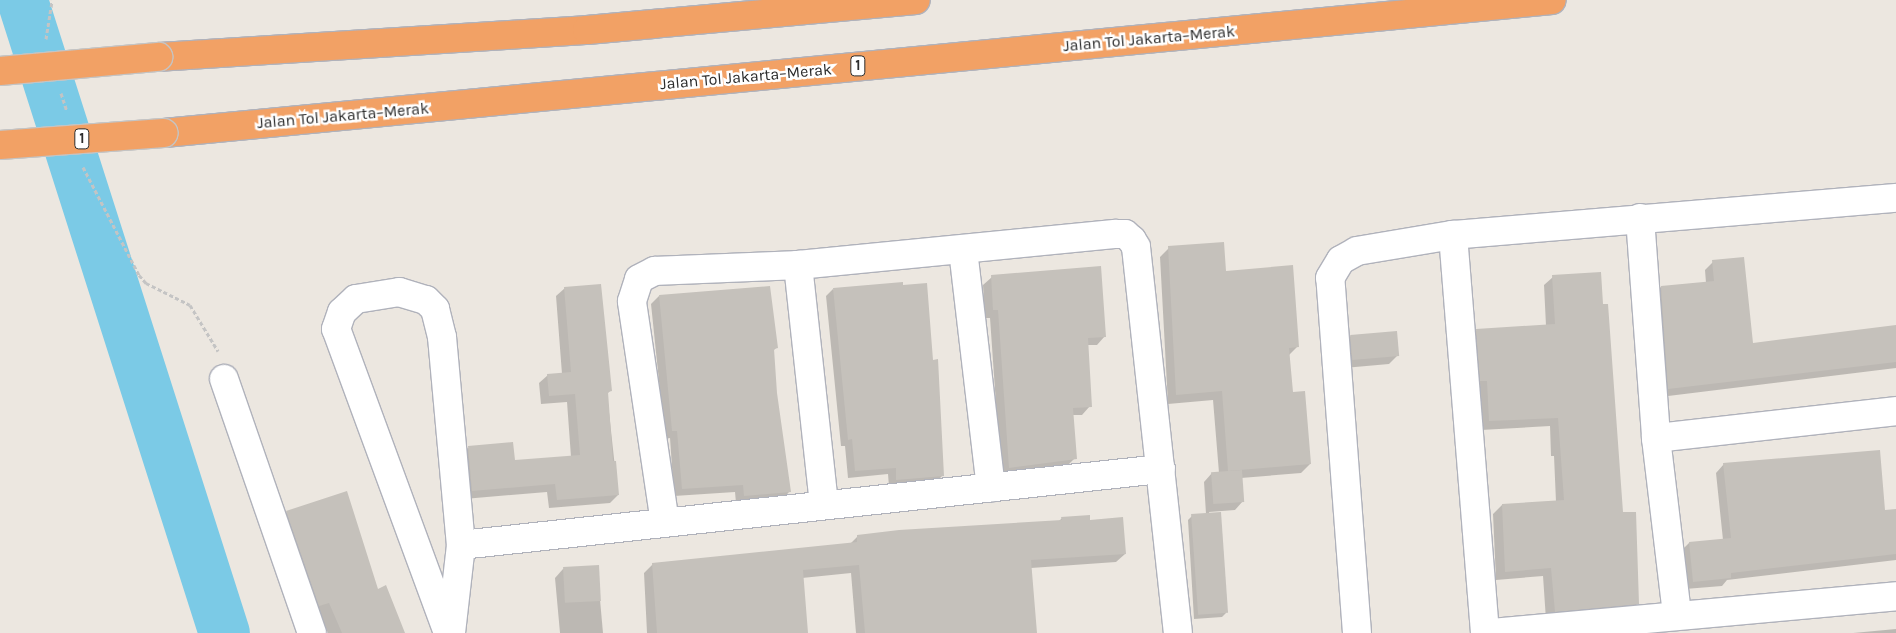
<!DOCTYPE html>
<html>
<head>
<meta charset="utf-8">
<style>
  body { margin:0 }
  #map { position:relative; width:1896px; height:633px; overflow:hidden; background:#ece7e0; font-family:Karla,sans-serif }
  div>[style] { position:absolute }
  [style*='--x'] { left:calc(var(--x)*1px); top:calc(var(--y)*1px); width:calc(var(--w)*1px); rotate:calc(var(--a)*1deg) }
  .shadow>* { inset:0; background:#0003 }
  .river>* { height:51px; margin:-25.5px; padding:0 25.5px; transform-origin:25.5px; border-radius:25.5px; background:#7bcae6 }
  .building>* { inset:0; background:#c5c1bb; transform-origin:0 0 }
  .path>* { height:3px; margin-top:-1.5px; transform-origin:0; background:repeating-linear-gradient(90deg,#c4c4c4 0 4px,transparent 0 6.5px) }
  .roads { filter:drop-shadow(1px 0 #b0b2bb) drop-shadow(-1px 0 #b0b2bb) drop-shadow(0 1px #b0b2bb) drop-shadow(0 -1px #b0b2bb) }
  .street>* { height:28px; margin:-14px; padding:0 14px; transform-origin:14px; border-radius:14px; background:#fff }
  .highway>* { height:28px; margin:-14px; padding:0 14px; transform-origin:14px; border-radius:14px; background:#f2a165 }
  .bridges { filter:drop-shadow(1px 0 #c4c4c4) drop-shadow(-1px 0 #c4c4c4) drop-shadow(0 1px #c4c4c4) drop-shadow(0 -1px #c4c4c4) }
  .highway-bridge>* { height:28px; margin:-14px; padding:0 14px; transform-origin:14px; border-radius:14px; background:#f2a165 }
  span { translate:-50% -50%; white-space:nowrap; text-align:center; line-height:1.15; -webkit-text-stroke:5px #fff; paint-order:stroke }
  .shield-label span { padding:1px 4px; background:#fff; border:1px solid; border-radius:4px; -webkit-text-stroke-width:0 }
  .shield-label { font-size:15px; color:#2c2c2c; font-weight:700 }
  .street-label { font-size:16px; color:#2c2c2c }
</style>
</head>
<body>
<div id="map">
  <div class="shadow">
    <i style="clip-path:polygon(1169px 248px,1225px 272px,1297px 347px,1288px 356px,1291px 394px,1310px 464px,1301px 473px,1241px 478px,1243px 501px,1235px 510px,1209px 512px,1226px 613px,1222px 617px,1194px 619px,1188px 520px,1192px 516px,1206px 514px,1204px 482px,1212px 473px,1219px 473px,1213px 400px,1168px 404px,1160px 257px)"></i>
    <i style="clip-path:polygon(1713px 262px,1752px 344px,1896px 326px,1896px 368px,1660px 397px,1653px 295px,1661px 287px,1706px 283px,1705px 270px)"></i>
    <i style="clip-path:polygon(992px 277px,1105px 336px,1097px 345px,1087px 345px,1090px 406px,1082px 415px,1072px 415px,1075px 458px,1067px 466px,1001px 476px,990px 318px,985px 318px,983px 285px)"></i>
    <i style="clip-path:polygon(1553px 277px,1622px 514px,1638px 603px,1629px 612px,1546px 620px,1543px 576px,1496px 580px,1493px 514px,1502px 505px,1556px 502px,1554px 456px,1551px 456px,1550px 426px,1481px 430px,1468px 339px,1477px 330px,1546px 326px,1544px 285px)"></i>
    <i style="clip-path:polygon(565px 288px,610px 391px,607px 394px,618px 495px,610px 503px,549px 508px,547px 492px,464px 499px,460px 456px,468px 448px,514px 461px,571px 457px,567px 402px,541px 404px,539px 383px,548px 375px,562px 374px,556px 296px)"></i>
    <i style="clip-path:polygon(833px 289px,942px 476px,935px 483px,889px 487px,888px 474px,848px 478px,845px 446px,841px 446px,826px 296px)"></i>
    <i style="clip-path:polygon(659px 296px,776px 348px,773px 351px,776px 393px,789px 492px,782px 500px,736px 503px,735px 492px,674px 496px,670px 438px,665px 439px,651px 304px)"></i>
    <i style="clip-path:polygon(1350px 336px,1397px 356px,1389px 364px,1344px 368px,1342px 344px)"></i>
    <i style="clip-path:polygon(1724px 464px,1884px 512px,1896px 510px,1896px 560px,1727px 580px,1722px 586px,1685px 589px,1681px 551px,1689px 543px,1723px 540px,1716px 473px)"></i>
    <i style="clip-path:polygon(287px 512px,377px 590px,399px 633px,328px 633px,319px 612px,310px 615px,277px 521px)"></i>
    <i style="clip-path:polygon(1062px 518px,1089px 521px,1125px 554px,1116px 562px,1031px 568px,1036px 633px,856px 633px,851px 573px,802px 578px,807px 633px,647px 633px,644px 573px,653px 564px,850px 544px,857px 537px,1059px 521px)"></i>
    <i style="clip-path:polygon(597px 566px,603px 633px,560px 633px,555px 578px,563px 569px)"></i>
    <i style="clip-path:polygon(1896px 629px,1896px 633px,1853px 633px)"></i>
  </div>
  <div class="river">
    <i style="--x:22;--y:0;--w:664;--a:72.3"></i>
  </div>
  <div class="building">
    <i style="clip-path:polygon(1224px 242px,1226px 271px,1293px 265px,1299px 347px,1289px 348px,1293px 392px,1305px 391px,1311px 464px,1228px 471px,1222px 391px,1176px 395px,1168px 246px)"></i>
    <i style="clip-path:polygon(1744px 257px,1753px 343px,1896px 325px,1896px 362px,1668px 389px,1661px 286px,1714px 281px,1712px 260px)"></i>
    <i style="clip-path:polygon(1101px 266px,1106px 337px,1088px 338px,1092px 407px,1073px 408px,1077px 459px,1009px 468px,998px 310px,993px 310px,991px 275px)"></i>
    <i style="clip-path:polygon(1601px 272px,1603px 304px,1608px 304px,1623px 512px,1636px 512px,1639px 604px,1555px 612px,1551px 568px,1505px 572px,1502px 504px,1564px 500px,1558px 418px,1489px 421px,1487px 381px,1480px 381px,1476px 329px,1555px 324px,1552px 275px)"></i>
    <i style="clip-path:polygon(903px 282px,903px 285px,927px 283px,933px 360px,938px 359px,944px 476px,896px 480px,896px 468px,855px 471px,852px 439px,848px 440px,833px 288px)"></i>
    <i style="clip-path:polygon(601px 284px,612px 391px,608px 392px,613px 461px,616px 461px,619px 495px,557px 500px,555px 484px,472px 491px,468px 446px,513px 442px,515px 460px,580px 455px,575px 394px,549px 396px,547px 374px,571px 372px,564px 287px)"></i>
    <i style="clip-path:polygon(770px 286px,778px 348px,774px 349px,777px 393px,791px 492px,744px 496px,743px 485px,682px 489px,677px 431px,672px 431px,659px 295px)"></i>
    <i style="left:1397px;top:331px;width:25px;height:47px;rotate:85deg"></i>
    <i style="clip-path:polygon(1880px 450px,1885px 510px,1896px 509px,1896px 554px,1731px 573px,1731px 578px,1693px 582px,1689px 542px,1731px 538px,1723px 463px)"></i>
    <i style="left:1242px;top:470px;width:32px;height:31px;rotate:86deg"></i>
    <i style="clip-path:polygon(347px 491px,378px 589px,386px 585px,405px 633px,342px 633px,329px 603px,319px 606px,286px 511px)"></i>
    <i style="left:1221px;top:512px;width:101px;height:30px;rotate:86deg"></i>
    <i style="clip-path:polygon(1090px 515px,1090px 520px,1123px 517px,1126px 554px,1031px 560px,1037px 633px,865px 633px,859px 565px,803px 570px,808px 633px,657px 633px,652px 563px,857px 542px,857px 535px,899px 530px,1062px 520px,1061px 517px)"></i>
    <i style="left:599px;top:565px;width:36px;height:36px;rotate:87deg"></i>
  </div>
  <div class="path">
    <i style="--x:46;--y:39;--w:39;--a:-81"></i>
    <i style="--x:61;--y:93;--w:19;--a:72"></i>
    <i style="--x:83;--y:167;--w:122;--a:62.6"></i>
    <i style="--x:139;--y:275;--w:11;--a:49"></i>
    <i style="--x:146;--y:283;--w:49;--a:26.6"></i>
    <i style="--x:190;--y:305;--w:54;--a:58.7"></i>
  </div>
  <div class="roads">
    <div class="street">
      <i style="--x:1640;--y:218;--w:221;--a:85.8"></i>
      <i style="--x:1656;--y:438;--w:177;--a:83.2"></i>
      <i style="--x:1453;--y:235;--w:399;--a:85.4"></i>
      <i style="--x:963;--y:250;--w:239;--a:83.3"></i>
      <i style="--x:798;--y:265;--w:320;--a:-5.6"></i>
      <i style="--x:1116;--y:234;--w:9;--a:0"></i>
      <i style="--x:1125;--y:234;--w:9;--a:41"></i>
      <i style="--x:1132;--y:240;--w:8;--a:60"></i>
      <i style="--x:1136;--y:247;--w:388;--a:83.8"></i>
      <i style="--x:224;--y:379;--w:269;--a:70.9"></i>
      <i style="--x:1656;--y:438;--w:242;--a:-6.4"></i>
      <i style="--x:665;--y:523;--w:224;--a:-98.5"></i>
      <i style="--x:632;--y:301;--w:23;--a:-72"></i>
      <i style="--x:639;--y:279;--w:18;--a:-27"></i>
      <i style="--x:655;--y:271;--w:143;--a:-2.4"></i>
      <i style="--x:798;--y:265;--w:240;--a:83.8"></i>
      <i style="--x:461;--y:545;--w:704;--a:-6.2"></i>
      <i style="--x:448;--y:633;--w:324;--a:-110.2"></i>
      <i style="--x:336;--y:329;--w:18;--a:-71"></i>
      <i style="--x:342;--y:312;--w:19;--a:-43"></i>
      <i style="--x:356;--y:299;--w:44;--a:-9.2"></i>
      <i style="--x:399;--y:292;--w:28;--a:17"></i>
      <i style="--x:426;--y:300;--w:13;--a:45"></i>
      <i style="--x:435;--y:309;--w:29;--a:76"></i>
      <i style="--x:442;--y:337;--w:209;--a:84.8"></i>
      <i style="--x:461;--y:545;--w:89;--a:96.5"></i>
      <i style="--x:1357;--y:633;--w:356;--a:-94.3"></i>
      <i style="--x:1330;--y:278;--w:21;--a:-59"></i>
      <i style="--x:1341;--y:260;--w:18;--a:-29"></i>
      <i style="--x:1357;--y:251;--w:97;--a:-9.5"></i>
      <i style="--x:1453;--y:235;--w:445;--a:-4.8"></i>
      <i style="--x:1492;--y:633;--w:406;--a:-5.2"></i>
    </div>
    <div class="highway">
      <i style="--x:158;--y:57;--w:430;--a:-3.6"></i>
      <i style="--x:587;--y:30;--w:330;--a:-5.2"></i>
      <i style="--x:164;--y:133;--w:1394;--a:-5.47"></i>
    </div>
  </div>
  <div class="bridges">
    <div class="highway-bridge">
      <i style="--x:0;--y:71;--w:159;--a:-5.1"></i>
      <i style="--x:0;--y:145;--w:164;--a:-4.2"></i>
    </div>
  </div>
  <div class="shield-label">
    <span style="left:858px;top:66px">1</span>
    <span style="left:82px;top:139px">1</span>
  </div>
  <div class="street-label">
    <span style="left:1149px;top:39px;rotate:-5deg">Jalan Tol Jakarta–Merak</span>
    <span style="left:746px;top:77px;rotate:-5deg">Jalan Tol Jakarta–Merak</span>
    <span style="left:343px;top:116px;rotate:-5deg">Jalan Tol Jakarta–Merak</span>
  </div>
</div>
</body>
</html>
